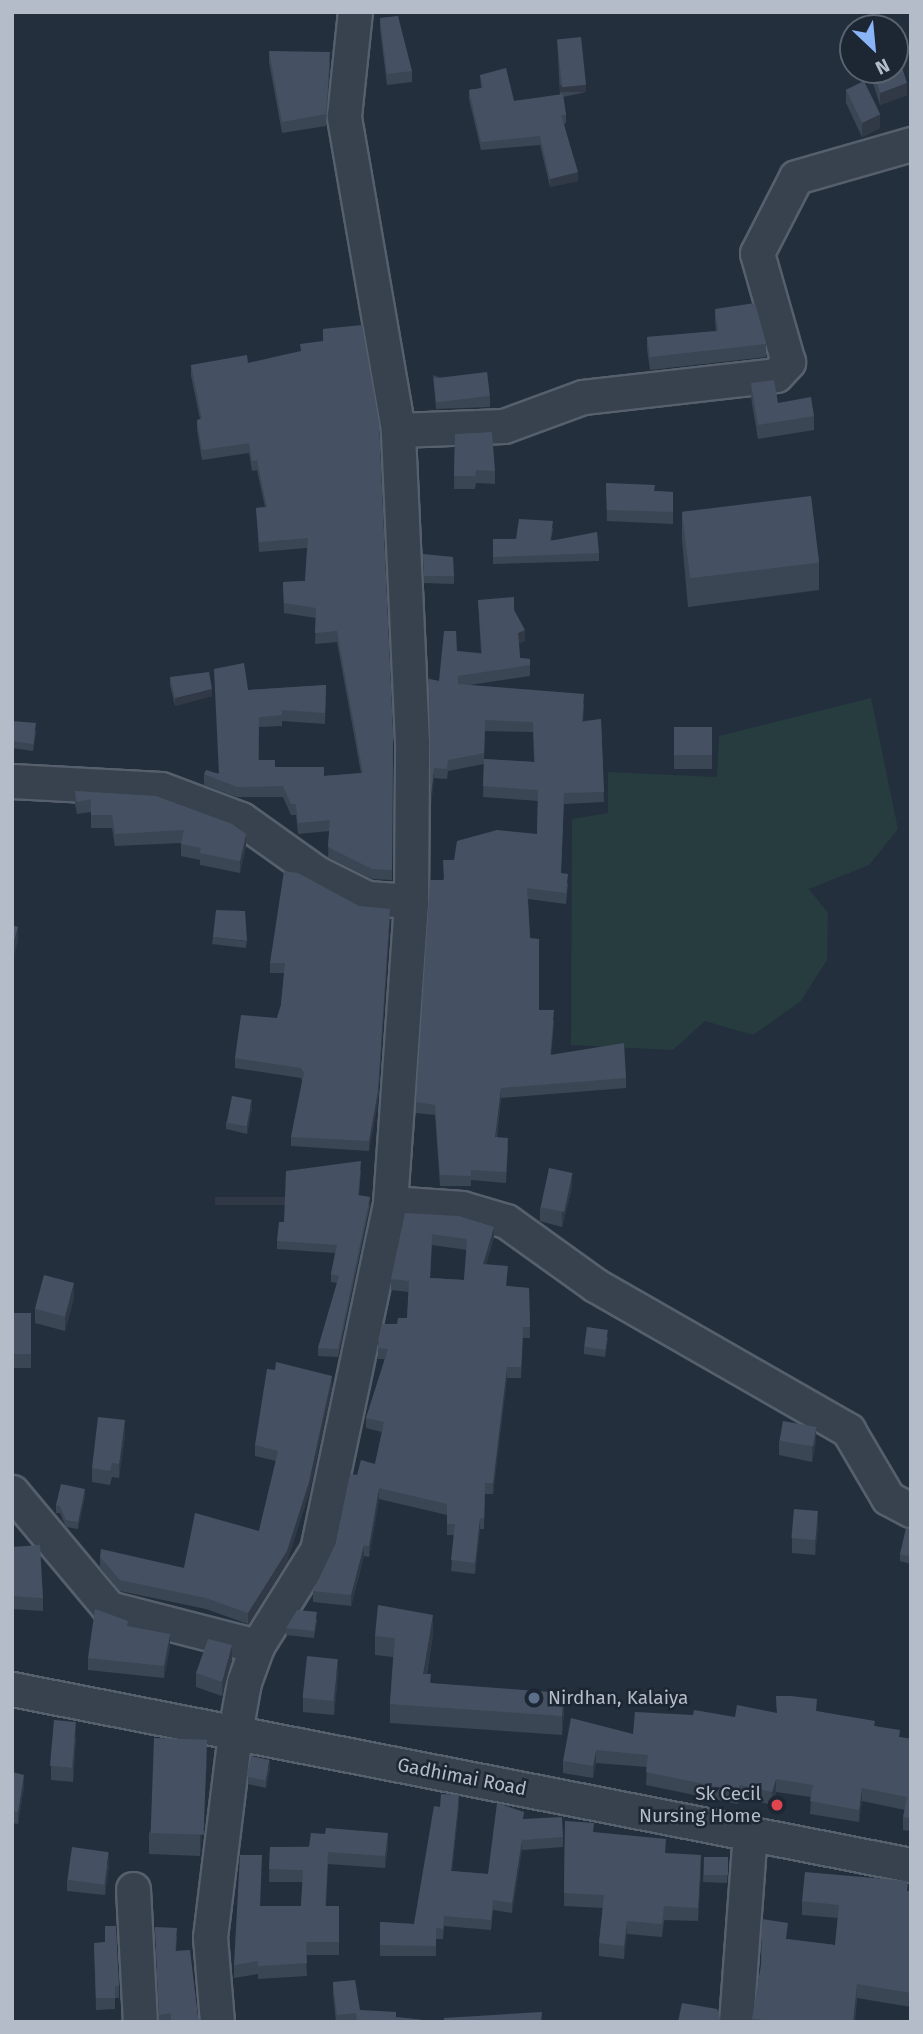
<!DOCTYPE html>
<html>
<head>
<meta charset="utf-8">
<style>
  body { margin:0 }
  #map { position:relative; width:923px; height:2034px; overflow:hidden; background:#242f3e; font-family:"Fira Sans",sans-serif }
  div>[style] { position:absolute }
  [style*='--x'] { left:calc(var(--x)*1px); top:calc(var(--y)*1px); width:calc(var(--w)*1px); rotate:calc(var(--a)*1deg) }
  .green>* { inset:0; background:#263c3f }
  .roads { filter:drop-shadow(2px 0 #565f6c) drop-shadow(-2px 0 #565f6c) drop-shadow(0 2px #565f6c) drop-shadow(0 -2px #565f6c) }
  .minor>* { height:33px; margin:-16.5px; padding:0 16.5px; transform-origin:16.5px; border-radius:16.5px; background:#38414e }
  .wall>* { inset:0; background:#3b4654; transform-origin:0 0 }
  .shaded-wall>* { inset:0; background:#303945; transform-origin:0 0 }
  .building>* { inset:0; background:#455162; transform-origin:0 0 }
  .dots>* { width:19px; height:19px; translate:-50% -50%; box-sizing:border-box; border:4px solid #1d2633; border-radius:50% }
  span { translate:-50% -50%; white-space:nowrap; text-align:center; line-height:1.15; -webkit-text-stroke:5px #1d2633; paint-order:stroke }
  .poi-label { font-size:19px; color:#b4bcc9 }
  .left { translate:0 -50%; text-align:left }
  .right { translate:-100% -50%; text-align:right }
  .street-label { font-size:19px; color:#b4bcc9 }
  .frame { position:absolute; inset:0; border:14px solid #b4bcc9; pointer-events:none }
  .north { position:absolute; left:839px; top:14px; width:70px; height:70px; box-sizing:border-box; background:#1d2633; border:2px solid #59626f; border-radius:50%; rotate:154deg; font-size:19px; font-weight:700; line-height:28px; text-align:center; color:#b4bcc9 }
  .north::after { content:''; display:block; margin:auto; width:24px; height:32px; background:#8ab4f8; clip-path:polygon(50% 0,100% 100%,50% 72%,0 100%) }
</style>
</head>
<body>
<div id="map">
  <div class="green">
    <i style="clip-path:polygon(871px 698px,898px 829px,869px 865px,809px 889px,828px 913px,827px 960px,801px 1001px,753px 1035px,705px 1021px,673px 1050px,571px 1045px,572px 819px,608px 813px,608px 772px,717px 777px,719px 736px)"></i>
  </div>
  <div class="roads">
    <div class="minor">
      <i style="--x:398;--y:430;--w:106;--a:-2.2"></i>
      <i style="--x:504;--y:426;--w:84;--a:-20.2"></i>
      <i style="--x:583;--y:397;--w:194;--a:-6.5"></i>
      <i style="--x:776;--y:375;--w:18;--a:-47"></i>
      <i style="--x:788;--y:362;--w:113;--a:-105.9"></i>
      <i style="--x:757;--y:253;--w:85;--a:-62.8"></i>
      <i style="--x:796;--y:177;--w:120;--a:-16"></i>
      <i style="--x:12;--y:781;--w:149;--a:3.1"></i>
      <i style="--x:161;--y:789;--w:85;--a:20.6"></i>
      <i style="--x:241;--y:819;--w:93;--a:35.4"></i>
      <i style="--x:317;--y:873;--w:56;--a:26.6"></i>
      <i style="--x:367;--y:898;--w:44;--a:3.9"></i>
      <i style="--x:390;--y:1203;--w:72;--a:4"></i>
      <i style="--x:462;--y:1208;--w:46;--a:16.5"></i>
      <i style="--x:506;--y:1221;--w:110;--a:35.7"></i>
      <i style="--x:595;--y:1285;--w:292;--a:29.8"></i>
      <i style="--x:848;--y:1430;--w:79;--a:59.5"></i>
      <i style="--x:888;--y:1498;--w:26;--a:28"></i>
      <i style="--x:12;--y:1492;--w:151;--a:50.1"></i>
      <i style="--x:109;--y:1608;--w:153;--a:14.4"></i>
      <i style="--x:12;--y:1689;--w:916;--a:11.08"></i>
      <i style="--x:133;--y:1889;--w:133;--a:87"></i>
      <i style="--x:217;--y:2022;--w:85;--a:-94.7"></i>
      <i style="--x:210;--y:1937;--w:207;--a:-83"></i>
      <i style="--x:235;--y:1732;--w:51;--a:-79.8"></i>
      <i style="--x:244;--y:1682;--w:38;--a:-70"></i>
      <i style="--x:257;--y:1646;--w:113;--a:-58"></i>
      <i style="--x:317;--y:1550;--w:355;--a:-78.1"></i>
      <i style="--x:390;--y:1203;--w:303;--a:-86"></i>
      <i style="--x:411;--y:901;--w:159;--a:-89.6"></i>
      <i style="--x:412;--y:742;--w:312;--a:-92.6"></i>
      <i style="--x:398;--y:430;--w:319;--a:-99.8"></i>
      <i style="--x:344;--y:116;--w:105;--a:-84"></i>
      <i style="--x:736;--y:2022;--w:190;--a:-85.8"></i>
    </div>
  </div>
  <div class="wall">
    <i style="clip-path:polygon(380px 18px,412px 71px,412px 82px,387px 85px,380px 29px)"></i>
    <i style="clip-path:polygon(557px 39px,586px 92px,563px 97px,566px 115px,566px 123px,564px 124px,578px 181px,550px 187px,540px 145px,481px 150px,469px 99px,469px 90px,481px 88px,480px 75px,514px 101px,560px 95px)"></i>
    <i style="clip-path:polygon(269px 51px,330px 63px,326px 126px,282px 133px,269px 62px)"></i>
    <i style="clip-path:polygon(869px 70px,895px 70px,907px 95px,880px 105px)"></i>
    <i style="clip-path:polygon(846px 89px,880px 128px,862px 137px,846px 103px)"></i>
    <i style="clip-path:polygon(715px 309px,766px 344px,766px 357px,650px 370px,647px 349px,647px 337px,716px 331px,715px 321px)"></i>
    <i style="clip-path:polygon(248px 363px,393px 732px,392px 880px,372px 879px,328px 857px,329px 831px,298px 834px,296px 815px,291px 815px,283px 797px,237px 797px,204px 785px,204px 774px,219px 773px,248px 690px,326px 685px,325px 724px,282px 721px,282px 726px,259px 727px,259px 760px,275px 767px,324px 776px,361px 773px,337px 642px,315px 644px,316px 618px,284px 613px,283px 582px,305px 581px,307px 548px,259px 552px,256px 508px,265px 507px,257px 470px,252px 471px,249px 453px,202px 460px,197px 430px,197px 420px,200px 419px,191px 376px,191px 365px)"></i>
    <i style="clip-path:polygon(433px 375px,490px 396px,490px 407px,436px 409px)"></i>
    <i style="clip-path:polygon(751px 383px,778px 403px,814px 416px,814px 430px,758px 439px,751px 397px)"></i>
    <i style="clip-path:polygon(455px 434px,495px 471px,495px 484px,476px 483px,475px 489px,454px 489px)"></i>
    <i style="clip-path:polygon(606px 483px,654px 491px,673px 492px,673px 524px,607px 521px)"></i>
    <i style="clip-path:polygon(682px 514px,819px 563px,819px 590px,688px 607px,682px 540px)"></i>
    <i style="clip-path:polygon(553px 528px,551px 540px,599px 553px,599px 561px,493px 564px,493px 539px,516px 539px)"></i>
    <i style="clip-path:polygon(423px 554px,454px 576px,454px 584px,424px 583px)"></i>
    <i style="clip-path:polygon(evenodd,478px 600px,514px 610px,525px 641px,519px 643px,520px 658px,530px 659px,530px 676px,469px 685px,584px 704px,583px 721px,601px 719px,604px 802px,564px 804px,561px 873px,568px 884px,566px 904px,528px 899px,530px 938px,539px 1010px,554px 1021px,551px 1055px,626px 1078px,626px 1088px,501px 1098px,497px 1137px,508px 1148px,506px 1183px,471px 1180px,471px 1186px,440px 1186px,435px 1115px,416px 1113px,416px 1102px,443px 880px,454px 860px,537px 834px,538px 801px,483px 797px,484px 764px,448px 771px,447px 779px,434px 778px,431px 805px,429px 679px,439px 681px,457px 651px,481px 653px,478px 600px,485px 731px,533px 732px,534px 762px,484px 759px,485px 731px)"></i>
    <i style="clip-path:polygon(170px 677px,212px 696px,175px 706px,170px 685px)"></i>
    <i style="clip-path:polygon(12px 721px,36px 731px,33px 751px,12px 748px)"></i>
    <i style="left:712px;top:727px;width:42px;height:38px;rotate:90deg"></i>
    <i style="clip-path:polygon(75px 791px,246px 846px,240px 873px,200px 865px,200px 860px,181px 856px,181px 843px,115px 846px,112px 828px,91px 828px,91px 812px,77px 814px,75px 804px)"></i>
    <i style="clip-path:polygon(359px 906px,390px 919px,378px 1101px,369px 1151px,291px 1146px,291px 1137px,302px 1081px,301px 1078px,235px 1068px,235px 1058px,277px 1018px,281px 1005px,284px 973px,270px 973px,270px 963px)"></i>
    <i style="left:213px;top:937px;width:34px;height:7px;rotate:7deg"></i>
    <i style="clip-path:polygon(252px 1107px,247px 1134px,226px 1129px,226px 1122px)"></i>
    <i style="clip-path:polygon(361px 1169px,359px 1195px,370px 1205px,338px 1357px,318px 1356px,318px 1348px,337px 1283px,331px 1282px,331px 1274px,335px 1253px,277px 1249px,277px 1241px,284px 1222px)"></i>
    <i style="clip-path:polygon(572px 1187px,562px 1227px,540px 1221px,540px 1207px)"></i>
    <i style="clip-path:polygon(evenodd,405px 1213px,494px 1237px,486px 1265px,507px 1286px,529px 1288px,530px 1338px,523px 1338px,521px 1378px,507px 1378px,493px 1494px,485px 1494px,484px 1529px,480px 1529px,475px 1574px,451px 1571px,454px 1535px,447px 1535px,447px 1515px,379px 1499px,369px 1557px,364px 1556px,351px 1606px,313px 1602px,313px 1591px,336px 1543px,357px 1475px,375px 1464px,382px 1432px,366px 1428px,366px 1418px,385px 1359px,378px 1359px,378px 1342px,397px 1324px,407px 1318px,409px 1292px,391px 1290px,391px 1279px,405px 1213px,432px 1245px,467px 1250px,464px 1280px,430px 1278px,432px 1245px)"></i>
    <i style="clip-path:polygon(74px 1298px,65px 1331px,35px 1323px,35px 1309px)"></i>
    <i style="left:12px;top:1313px;width:19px;height:55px"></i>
    <i style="clip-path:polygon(608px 1337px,605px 1357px,584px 1354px,584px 1347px)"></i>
    <i style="clip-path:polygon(332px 1387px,309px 1493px,287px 1562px,248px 1624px,206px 1609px,120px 1591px,100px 1568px,100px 1557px,184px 1568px,259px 1531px,276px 1461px,255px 1456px,255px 1445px)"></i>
    <i style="clip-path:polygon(125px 1435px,119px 1478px,112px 1477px,110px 1485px,92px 1482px,92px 1468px)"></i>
    <i style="clip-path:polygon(779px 1441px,816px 1441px,812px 1462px,779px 1455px)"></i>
    <i style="clip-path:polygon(85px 1496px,78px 1529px,66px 1527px,60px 1513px,56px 1513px,56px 1505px)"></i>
    <i style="clip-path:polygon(818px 1525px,815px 1555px,792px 1553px,792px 1538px)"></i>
    <i style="clip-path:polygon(911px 1530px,911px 1564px,900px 1561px,900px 1554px)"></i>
    <i style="clip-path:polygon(12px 1547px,43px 1598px,43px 1611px,12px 1609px)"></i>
    <i style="clip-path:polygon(317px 1619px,314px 1638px,286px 1635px,286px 1628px)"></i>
    <i style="clip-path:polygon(128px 1626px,170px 1646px,164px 1678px,88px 1670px,88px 1658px)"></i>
    <i style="clip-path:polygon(433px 1634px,427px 1674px,431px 1683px,564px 1711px,562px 1735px,390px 1723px,390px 1704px,393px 1657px,375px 1655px,375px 1636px)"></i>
    <i style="clip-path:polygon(232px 1659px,222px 1696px,196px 1687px,196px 1673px)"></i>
    <i style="clip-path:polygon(338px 1673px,334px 1715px,303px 1712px,303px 1698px)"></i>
    <i style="clip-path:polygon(776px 1696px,817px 1711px,875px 1726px,900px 1737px,911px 1739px,911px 1831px,903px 1830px,903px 1817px,905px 1810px,862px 1801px,859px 1822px,810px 1814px,811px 1797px,776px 1792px,772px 1805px,740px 1797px,738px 1804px,646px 1785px,647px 1767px,596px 1763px,593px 1778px,563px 1773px,563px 1761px,633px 1734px,735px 1717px,777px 1713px)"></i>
    <i style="clip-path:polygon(76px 1736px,73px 1782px,51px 1780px,51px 1766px)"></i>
    <i style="clip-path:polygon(207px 1761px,200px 1856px,149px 1854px,149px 1833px)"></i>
    <i style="clip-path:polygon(270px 1767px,266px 1788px,248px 1784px,248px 1777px)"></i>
    <i style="clip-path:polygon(12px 1772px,24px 1787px,18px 1824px,12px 1823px)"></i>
    <i style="clip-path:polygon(459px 1805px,452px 1871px,488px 1874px,524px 1819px,563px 1837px,563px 1847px,522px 1850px,512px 1913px,493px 1910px,491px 1930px,444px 1926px,443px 1939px,436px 1939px,436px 1956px,380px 1956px,380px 1922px,414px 1924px,440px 1807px)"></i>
    <i style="clip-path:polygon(565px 1821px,594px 1832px,666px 1853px,701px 1868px,698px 1921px,664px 1920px,662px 1937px,627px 1934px,624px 1959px,599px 1956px,599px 1943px,603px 1908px,564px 1906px)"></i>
    <i style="clip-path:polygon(388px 1846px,385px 1868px,328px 1864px,326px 1906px,339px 1906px,339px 1955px,306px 1955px,307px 1976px,258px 1979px,258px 1974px,234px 1978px,234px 1965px,260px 1906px,301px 1906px,303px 1882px,269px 1882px,270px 1847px)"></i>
    <i style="clip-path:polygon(704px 1857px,728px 1864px,727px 1883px,703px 1882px)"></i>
    <i style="clip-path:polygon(109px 1864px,105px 1895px,67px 1891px,67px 1880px)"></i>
    <i style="clip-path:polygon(908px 1891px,911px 1891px,911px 2007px,857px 1998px,855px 2022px,752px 2022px,752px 2019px,788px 1939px,835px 1945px,838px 1918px,802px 1915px,802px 1901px)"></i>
    <i style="clip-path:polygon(155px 1927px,177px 1936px,176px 1951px,198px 2017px,159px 2022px)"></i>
    <i style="clip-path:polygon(94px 1943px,119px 1986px,119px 1998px,115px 1998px,115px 2009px,96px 2010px)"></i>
    <i style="clip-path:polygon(333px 1982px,360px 2010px,396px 2017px,441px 2022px,336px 2022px,333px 1994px)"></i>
  </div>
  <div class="shaded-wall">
    <i style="clip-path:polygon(907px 83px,907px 95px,880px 105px,880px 93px)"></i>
    <i style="left:586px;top:85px;width:7px;height:26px;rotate:90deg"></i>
    <i style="clip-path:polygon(880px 114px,880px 128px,862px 137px,862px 122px)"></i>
    <i style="clip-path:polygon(578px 172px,578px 181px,550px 187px,550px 179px)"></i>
    <i style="clip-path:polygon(525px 630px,525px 641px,518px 644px,518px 633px)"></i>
    <i style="clip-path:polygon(212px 689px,212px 696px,175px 706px,175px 698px)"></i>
    <i style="clip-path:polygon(434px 768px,434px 778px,431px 805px,431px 795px)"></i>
    <i style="clip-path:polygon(246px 834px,246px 846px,240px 873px,240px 861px)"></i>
    <i style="clip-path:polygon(390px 909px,378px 1101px,369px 1151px,369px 1141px)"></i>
    <i style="clip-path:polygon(18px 927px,18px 941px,13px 959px,13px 945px)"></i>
    <i style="clip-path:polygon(501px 1088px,501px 1098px,495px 1147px,495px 1137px)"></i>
    <i style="clip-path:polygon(252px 1100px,252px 1107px,247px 1134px,247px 1126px)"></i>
    <i style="clip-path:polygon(572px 1173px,572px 1187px,562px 1227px,562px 1212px)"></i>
    <i style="left:370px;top:1197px;width:8px;height:155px;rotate:90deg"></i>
    <i style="clip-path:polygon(494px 1227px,494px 1237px,483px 1275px,483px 1264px)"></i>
    <i style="clip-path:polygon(74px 1283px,74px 1298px,65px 1331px,65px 1317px)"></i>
    <i style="clip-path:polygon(507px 1367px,507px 1378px,493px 1494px,493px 1483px)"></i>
    <i style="clip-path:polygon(332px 1376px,332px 1387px,309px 1493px,287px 1562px,248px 1624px,248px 1613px)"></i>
    <i style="clip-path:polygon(125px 1420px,125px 1435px,119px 1478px,119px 1464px)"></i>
    <i style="clip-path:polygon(816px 1427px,816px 1441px,812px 1462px,812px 1448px)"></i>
    <i style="clip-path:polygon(379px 1488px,379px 1499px,369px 1557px,369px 1546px)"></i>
    <i style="clip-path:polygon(85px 1489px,85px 1496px,78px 1529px,78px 1522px)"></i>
    <i style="clip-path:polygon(818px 1511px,818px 1525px,815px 1555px,815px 1540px)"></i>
    <i style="clip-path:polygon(480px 1518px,480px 1529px,475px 1574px,475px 1563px)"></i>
    <i style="clip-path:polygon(364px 1545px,364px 1556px,351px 1606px,351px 1595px)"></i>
    <i style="clip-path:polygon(433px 1615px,433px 1634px,423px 1693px,423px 1674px)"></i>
    <i style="clip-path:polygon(170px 1634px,170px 1646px,164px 1678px,164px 1666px)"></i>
    <i style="clip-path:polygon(232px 1645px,232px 1659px,222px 1696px,222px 1682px)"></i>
    <i style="clip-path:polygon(338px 1659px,338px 1673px,334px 1715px,334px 1700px)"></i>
    <i style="clip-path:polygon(564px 1693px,564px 1711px,562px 1735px,562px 1716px)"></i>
    <i style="clip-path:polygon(76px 1722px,76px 1736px,73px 1782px,73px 1768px)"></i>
    <i style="clip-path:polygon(207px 1740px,207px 1761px,200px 1856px,200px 1835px)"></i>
    <i style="clip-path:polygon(596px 1750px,596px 1763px,593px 1778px,593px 1766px)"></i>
    <i style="clip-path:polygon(270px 1760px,270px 1767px,266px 1788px,266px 1780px)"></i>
    <i style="clip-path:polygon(24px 1775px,24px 1787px,18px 1824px,18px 1812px)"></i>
    <i style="clip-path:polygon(776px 1779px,776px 1792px,772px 1805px,772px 1792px)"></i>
    <i style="clip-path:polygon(740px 1785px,740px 1797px,738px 1804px,738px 1791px)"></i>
    <i style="clip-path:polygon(862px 1788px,862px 1801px,859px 1822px,859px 1810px)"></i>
    <i style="clip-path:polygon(459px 1795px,459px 1805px,451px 1881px,451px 1871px)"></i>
    <i style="clip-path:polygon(388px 1833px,388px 1846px,385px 1868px,385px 1856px)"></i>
    <i style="clip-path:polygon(522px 1840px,522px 1850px,512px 1913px,512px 1903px)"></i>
    <i style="clip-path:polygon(109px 1852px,109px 1864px,105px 1895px,105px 1884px)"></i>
    <i style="clip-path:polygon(701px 1855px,701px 1868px,698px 1921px,698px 1908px)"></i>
    <i style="clip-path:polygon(627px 1921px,627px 1934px,624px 1959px,624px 1946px)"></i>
    <i style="clip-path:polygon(857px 1984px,855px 2022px,853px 2022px)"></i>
  </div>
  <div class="building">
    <i style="clip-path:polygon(398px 16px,412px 71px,387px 74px,380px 18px)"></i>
    <i style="left:581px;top:37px;width:48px;height:24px;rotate:84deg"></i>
    <i style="clip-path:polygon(895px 45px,907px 83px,880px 93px,873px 70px,895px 70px)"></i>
    <i style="clip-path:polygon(269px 51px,330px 52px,326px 114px,282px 122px)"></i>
    <i style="clip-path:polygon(506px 68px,514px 101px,563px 94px,566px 115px,561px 115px,578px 172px,550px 179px,540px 136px,481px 142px,469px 90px,483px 88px,480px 75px)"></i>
    <i style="left:864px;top:81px;width:37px;height:20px;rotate:64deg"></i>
    <i style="clip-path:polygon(755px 303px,766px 344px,650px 357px,647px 337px,718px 331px,715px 309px)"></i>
    <i style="clip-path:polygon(362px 325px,379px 422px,393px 732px,392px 870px,372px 869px,328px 847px,330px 820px,298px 823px,296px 804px,291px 804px,283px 786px,237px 787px,204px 774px,206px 770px,219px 774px,214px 669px,244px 663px,248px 690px,326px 685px,325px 713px,282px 710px,282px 715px,259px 717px,258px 760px,275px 760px,275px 767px,324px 767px,324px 776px,363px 773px,337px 631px,315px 633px,316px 608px,284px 603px,283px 582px,305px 581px,308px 538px,259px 542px,256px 508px,267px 507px,257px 460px,252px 461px,249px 443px,202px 450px,197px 420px,202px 419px,191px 365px,247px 355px,248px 363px,301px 351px,300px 344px,323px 341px,323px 329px)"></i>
    <i style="left:487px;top:372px;width:24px;height:54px;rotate:83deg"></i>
    <i style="clip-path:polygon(774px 380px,778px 403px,811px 397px,814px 416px,758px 425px,751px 383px)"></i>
    <i style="clip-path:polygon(492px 432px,495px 471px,476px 470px,475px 476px,454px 476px,455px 434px)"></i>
    <i style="clip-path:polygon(606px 483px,655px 485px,654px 491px,673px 492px,673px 512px,607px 510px)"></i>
    <i style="left:811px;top:496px;width:67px;height:130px;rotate:83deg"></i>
    <i style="clip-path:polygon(519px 519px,553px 521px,550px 541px,597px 532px,599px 553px,493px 557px,493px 539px,516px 539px)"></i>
    <i style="clip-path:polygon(423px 554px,453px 557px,454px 576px,424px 576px)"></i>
    <i style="clip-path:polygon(514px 597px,514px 610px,525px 630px,518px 633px,520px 658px,530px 659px,530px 665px,458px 676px,458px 684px,584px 694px,582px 722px,601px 719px,604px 792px,564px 793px,561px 873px,568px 874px,566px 893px,527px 888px,530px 938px,539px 939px,539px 1010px,554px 1010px,550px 1055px,624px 1043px,626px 1078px,501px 1088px,495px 1137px,508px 1138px,506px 1172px,471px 1170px,471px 1176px,440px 1175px,435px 1105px,416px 1102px,430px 880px,444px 880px,443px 860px,454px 860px,457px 841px,497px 830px,537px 834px,538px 790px,483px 786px,484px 759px,535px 762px,533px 722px,485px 720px,484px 753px,448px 760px,447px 769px,434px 768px,431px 795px,429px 679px,439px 681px,444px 631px,456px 631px,457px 651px,482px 654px,478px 600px)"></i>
    <i style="clip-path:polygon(209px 672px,212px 689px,175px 698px,170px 677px)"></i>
    <i style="clip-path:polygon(12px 721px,36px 723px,33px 744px,12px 741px)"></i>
    <i style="left:712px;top:727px;width:28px;height:38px;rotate:90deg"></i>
    <i style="clip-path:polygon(75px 791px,156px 796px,232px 824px,246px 834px,240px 861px,200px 853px,201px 848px,181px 844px,184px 830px,115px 834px,112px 815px,91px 815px,91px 799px,77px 802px)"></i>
    <i style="clip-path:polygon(284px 871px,298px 873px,359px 906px,390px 909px,378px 1091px,369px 1141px,291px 1137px,304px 1073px,301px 1068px,235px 1058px,241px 1015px,277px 1018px,281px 1005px,285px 963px,270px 963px)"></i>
    <i style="clip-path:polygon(216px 910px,245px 911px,247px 941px,213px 937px)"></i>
    <i style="clip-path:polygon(12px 925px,18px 927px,13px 945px,12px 945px)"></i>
    <i style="left:232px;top:1096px;width:20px;height:27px;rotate:11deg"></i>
    <i style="clip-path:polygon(361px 1161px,358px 1195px,370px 1197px,338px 1349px,318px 1348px,339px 1276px,331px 1274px,337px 1245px,277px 1241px,279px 1222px,284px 1222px,286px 1171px)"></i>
    <i style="left:549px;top:1168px;width:24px;height:40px;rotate:12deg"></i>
    <i style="clip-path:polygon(evenodd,405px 1213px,459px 1216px,494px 1227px,483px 1264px,508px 1266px,506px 1286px,529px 1288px,530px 1327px,523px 1327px,521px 1367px,507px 1367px,493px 1483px,485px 1483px,484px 1518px,480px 1518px,475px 1563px,451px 1560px,455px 1524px,447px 1524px,447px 1504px,379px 1488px,369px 1546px,364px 1545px,351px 1595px,313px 1591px,336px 1543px,350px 1474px,357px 1475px,361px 1460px,375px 1464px,384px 1422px,366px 1418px,388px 1349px,378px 1348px,382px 1324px,397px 1324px,398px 1318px,407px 1318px,409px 1281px,391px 1279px,405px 1213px,432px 1234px,467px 1239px,464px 1280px,430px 1278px,432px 1234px)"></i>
    <i style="left:44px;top:1275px;width:31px;height:35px;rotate:15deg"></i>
    <i style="left:12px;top:1313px;width:19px;height:41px"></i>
    <i style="left:587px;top:1327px;width:21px;height:20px;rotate:8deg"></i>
    <i style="clip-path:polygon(276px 1362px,332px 1376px,309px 1482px,287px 1551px,248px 1613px,206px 1598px,120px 1580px,100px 1557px,101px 1549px,184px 1568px,195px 1513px,259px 1531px,278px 1451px,255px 1445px,267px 1369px,275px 1370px)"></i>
    <i style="clip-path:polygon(98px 1417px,125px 1420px,119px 1464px,112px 1463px,110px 1471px,92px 1468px)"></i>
    <i style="left:783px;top:1421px;width:34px;height:20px;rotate:10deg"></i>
    <i style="clip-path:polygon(61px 1484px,85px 1489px,78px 1522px,66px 1520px,60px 1506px,56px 1505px)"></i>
    <i style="left:794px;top:1509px;width:24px;height:29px;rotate:5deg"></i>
    <i style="clip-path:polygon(906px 1528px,911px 1530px,911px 1557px,900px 1554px)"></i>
    <i style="clip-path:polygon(40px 1545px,43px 1598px,12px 1596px,12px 1547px)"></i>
    <i style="clip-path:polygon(378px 1605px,433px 1615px,423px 1674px,431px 1674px,430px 1683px,564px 1693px,562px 1716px,390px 1704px,395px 1638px,375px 1636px)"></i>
    <i style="clip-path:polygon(95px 1609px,128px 1621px,127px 1626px,170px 1634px,164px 1666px,88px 1658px)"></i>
    <i style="clip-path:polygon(297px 1610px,317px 1612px,314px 1631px,286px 1628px)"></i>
    <i style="clip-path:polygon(208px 1639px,232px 1645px,222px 1682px,196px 1673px)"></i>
    <i style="left:307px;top:1656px;width:31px;height:42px;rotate:6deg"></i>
    <i style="clip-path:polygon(776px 1696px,791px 1696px,817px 1699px,816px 1711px,875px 1721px,874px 1726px,900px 1730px,899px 1737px,911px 1739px,911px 1818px,903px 1817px,907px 1797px,862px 1788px,859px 1810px,810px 1801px,813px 1785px,776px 1779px,772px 1792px,740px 1785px,738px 1791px,646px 1772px,648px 1755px,596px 1750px,593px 1766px,563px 1761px,571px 1718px,633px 1734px,635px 1712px,693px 1715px,694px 1710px,735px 1717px,737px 1705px,777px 1713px)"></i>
    <i style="left:54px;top:1720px;width:22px;height:46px;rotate:5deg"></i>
    <i style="left:154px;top:1738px;width:53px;height:95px;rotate:2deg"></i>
    <i style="left:251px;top:1756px;width:19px;height:21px;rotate:12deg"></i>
    <i style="clip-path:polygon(12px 1772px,24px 1775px,18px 1812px,12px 1811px)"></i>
    <i style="clip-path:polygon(441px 1794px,459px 1795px,451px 1871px,488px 1874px,497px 1803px,524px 1812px,523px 1819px,562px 1817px,563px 1837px,522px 1840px,512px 1903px,493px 1900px,491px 1920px,444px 1916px,443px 1929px,436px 1928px,436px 1946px,380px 1945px,380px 1922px,414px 1924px,434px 1806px,440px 1807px)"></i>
    <i style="clip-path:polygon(565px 1821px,594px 1823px,593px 1832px,666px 1839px,665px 1853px,701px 1855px,698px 1908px,664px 1906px,662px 1924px,627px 1921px,624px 1946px,599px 1943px,604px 1895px,564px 1893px)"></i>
    <i style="clip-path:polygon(326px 1828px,388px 1833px,385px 1856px,328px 1852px,325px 1906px,339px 1906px,339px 1942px,306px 1942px,307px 1963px,258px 1966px,258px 1961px,234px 1965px,240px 1855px,262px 1855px,260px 1906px,301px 1906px,303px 1870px,269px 1869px,270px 1847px,309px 1847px,311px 1833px,325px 1834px)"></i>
    <i style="left:72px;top:1847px;width:37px;height:33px;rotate:8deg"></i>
    <i style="left:704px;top:1857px;width:24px;height:18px"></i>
    <i style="clip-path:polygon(805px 1872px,908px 1881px,907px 1891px,911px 1891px,911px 1993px,857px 1984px,853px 2022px,789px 2022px,752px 2019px,761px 1965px,762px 1919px,788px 1923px,786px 1939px,835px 1945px,839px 1905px,802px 1901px)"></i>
    <i style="clip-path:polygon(105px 1926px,116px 1926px,119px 1986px,115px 1986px,115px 1998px,96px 1998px,94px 1943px,105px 1942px)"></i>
    <i style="clip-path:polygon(155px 1927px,177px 1928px,175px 1951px,190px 1950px,198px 2017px,201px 2022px,171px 2022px,171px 2013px,159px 2015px)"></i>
    <i style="clip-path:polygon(355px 1980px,360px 2010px,396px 2012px,396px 2017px,441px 2022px,357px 2022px,356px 2013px,337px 2015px,333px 1982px)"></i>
    <i style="clip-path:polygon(682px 2003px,717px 2009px,721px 2022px,678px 2022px)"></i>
    <i style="clip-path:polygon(542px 2012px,541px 2022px,444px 2022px,444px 2018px)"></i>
  </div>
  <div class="dots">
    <i style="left:534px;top:1698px;background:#5c6f8a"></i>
    <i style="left:777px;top:1805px;background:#e0444e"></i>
  </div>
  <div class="poi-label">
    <span class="left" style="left:548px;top:1698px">Nirdhan, Kalaiya</span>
    <span class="right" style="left:761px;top:1805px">Sk Cecil<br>Nursing Home</span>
  </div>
  <div class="street-label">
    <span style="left:462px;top:1777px;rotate:11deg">Gadhimai Road</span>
  </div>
  <div class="frame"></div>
  <div class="north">N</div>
</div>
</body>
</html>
